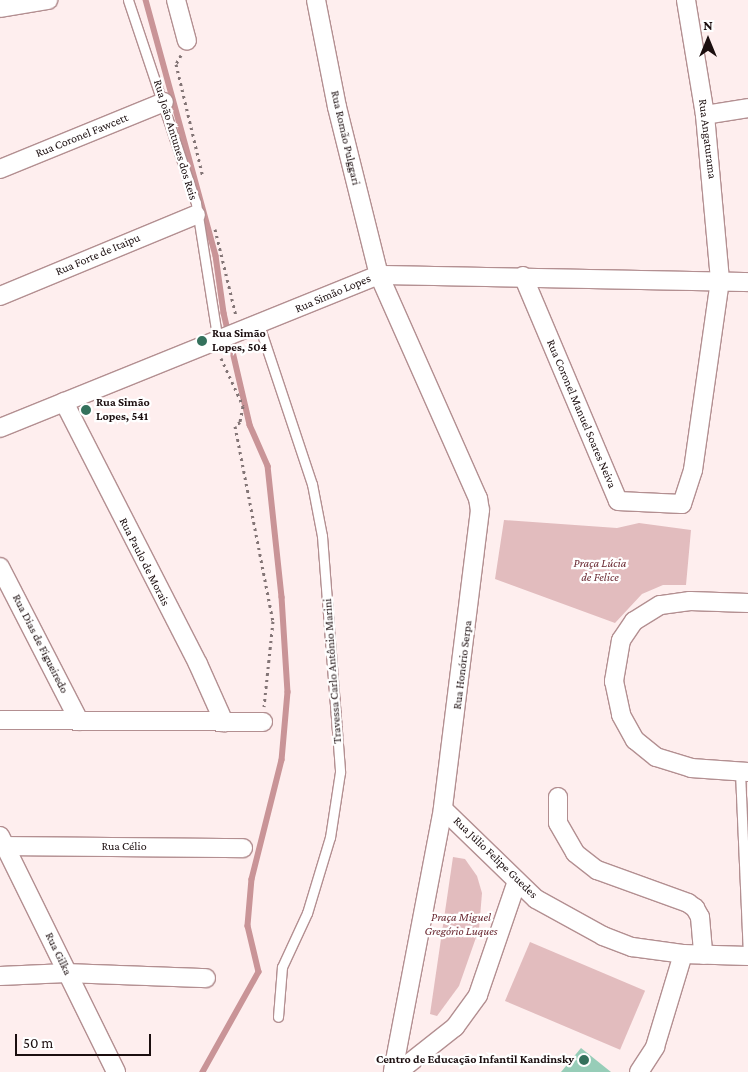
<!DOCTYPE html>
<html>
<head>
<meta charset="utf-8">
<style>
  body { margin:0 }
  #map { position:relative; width:748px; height:1072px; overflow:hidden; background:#feeeee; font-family:"Crimson Pro",serif }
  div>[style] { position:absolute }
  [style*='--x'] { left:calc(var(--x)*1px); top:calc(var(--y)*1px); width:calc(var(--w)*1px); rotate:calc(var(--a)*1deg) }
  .green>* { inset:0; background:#e2bcbe; transform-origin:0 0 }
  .stream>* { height:5.5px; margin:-2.75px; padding:0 2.75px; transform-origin:2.75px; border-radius:2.75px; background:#c99497 }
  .building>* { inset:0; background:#97cdb8 }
  .path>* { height:3px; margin-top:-1.5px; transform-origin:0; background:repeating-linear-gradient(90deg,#837576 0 2.5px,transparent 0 6.5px) }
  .roads { filter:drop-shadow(1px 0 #b38f91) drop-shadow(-1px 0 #b38f91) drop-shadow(0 1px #b38f91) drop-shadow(0 -1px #b38f91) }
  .lane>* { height:9px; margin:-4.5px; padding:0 4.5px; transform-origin:4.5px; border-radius:4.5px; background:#fff }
  .street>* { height:18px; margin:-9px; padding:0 9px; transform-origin:9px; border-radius:9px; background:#fff }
  .dots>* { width:14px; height:14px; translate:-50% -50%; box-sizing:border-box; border:2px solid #fff; border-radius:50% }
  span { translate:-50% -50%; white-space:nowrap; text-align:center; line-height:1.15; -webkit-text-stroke:4.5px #fff; paint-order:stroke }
  .street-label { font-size:12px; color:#1b0e0f }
  .poi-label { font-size:12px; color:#1b0e0f; font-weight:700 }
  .left { translate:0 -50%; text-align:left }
  .right { translate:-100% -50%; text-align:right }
  .park-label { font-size:12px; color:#6a2932; font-style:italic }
  .north { position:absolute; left:683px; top:15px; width:50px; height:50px; -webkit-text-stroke:4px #fff; paint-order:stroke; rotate:0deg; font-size:14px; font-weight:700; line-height:20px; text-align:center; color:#1b0e0f }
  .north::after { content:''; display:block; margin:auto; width:18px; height:22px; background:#1b0e0f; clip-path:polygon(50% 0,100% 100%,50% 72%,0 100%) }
  .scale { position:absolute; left:15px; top:1034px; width:136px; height:22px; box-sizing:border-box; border:2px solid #1b0e0f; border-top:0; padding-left:6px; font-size:15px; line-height:18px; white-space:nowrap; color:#1b0e0f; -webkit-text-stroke:4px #fff; paint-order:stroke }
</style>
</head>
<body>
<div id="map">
  <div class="green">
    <i style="clip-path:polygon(504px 520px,617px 528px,639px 523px,691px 530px,686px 585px,663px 585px,642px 594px,615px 623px,495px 579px)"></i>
    <i style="clip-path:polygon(453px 857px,465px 859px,477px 876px,482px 893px,479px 929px,459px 986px,437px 1016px,430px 1014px)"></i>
    <i style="left:530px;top:942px;width:125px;height:64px;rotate:23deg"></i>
  </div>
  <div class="stream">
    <i style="--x:146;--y:0;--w:265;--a:74.7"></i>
    <i style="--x:216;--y:256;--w:58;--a:82"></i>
    <i style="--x:224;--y:313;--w:115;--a:76.9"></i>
    <i style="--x:250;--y:425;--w:45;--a:66.3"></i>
    <i style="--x:268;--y:466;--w:132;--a:83.9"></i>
    <i style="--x:282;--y:597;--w:95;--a:86.4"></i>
    <i style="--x:288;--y:692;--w:68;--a:95"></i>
    <i style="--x:282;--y:760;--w:123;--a:104.1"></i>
    <i style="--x:252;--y:879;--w:47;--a:94.9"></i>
    <i style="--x:248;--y:926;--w:47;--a:76.6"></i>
    <i style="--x:259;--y:972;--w:115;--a:119.2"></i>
  </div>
  <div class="building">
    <i style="clip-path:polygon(581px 1048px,611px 1072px,561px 1072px)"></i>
  </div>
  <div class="path">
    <i style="--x:181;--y:55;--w:10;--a:119"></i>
    <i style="--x:176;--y:64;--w:116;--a:76.6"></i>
    <i style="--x:215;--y:229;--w:89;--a:76.4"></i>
    <i style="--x:221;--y:358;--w:53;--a:65.4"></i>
    <i style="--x:243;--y:406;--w:16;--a:101"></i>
    <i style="--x:240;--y:422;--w:6;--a:141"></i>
    <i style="--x:235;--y:426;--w:199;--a:79"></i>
    <i style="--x:273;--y:621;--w:86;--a:96"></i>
  </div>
  <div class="roads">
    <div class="lane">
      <i style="--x:128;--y:0;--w:214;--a:71.5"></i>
      <i style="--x:196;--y:203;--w:141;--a:81"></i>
      <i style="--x:259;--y:325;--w:168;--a:71.6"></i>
      <i style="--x:312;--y:484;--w:53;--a:79.1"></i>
      <i style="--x:322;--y:536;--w:237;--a:85.6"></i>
      <i style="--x:340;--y:772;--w:66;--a:98.7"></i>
      <i style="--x:330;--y:837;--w:79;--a:106.8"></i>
      <i style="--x:307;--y:913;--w:60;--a:114.8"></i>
      <i style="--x:282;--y:967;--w:50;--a:94.6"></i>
      <i style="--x:740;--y:772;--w:180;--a:87.5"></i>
    </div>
    <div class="street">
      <i style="--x:176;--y:0;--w:42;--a:75"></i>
      <i style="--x:316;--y:0;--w:109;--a:78.9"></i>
      <i style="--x:337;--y:107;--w:173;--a:76"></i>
      <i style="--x:379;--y:275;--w:244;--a:66.1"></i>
      <i style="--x:478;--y:498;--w:12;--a:81"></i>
      <i style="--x:480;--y:510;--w:301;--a:97.1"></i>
      <i style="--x:443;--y:809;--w:268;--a:100.8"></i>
      <i style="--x:0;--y:8;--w:49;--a:-9.5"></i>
      <i style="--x:705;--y:115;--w:44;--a:-9.2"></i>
      <i style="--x:0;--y:169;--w:177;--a:-22.2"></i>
      <i style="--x:523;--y:276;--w:244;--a:67.1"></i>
      <i style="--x:618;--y:501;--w:64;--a:2.7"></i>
      <i style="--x:682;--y:504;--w:36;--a:-72"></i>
      <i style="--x:693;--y:470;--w:192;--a:-81.9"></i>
      <i style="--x:720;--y:280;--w:166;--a:-95.2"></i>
      <i style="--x:705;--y:115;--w:117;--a:-99.4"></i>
      <i style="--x:0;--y:296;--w:212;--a:-22.5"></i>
      <i style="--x:64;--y:402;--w:294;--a:62.9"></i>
      <i style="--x:198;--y:664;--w:64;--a:65.9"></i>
      <i style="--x:0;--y:428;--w:409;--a:-22"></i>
      <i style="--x:379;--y:275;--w:369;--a:1.1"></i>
      <i style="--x:0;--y:567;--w:173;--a:62.8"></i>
      <i style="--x:748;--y:603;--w:58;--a:-178"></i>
      <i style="--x:690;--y:601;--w:30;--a:172"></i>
      <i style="--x:660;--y:605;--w:31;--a:148"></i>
      <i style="--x:634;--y:621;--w:23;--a:124"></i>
      <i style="--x:621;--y:640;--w:42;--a:99.7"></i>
      <i style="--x:614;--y:681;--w:35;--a:78"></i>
      <i style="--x:621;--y:715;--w:29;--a:61"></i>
      <i style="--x:635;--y:740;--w:27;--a:39"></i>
      <i style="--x:656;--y:757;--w:37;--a:17"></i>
      <i style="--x:691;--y:768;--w:57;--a:4"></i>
      <i style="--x:0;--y:720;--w:263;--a:0.4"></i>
      <i style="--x:558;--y:797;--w:26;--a:90"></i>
      <i style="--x:558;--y:823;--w:34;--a:60"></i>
      <i style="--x:575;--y:853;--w:28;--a:38"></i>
      <i style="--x:597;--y:870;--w:97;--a:19.9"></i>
      <i style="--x:688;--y:903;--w:9;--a:36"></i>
      <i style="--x:695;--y:908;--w:10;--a:61"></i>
      <i style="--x:700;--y:917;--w:38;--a:85"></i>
      <i style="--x:443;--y:809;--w:129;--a:44.1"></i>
      <i style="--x:536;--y:899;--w:77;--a:28.9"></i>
      <i style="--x:603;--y:936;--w:31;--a:21"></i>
      <i style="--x:632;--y:947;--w:51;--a:7.8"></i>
      <i style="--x:683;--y:954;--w:65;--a:1.8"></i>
      <i style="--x:0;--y:836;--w:263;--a:63.8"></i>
      <i style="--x:5;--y:846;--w:238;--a:0.5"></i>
      <i style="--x:0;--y:976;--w:67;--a:-2.6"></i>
      <i style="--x:67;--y:973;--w:139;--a:2.1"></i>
      <i style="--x:398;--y:1072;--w:73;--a:-38.3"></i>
      <i style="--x:455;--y:1027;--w:39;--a:-54"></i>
      <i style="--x:478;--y:995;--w:120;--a:-71.1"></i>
      <i style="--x:639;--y:1072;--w:30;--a:-57"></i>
      <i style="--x:655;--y:1047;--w:97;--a:-73.2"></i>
    </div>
  </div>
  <div class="dots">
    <i style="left:202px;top:341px;background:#34715c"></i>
    <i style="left:86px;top:410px;background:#34715c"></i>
    <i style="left:584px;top:1060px;background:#34715c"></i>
  </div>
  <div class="street-label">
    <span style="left:82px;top:136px;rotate:-22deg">Rua Coronel Fawcett</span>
    <span style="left:345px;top:138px;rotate:77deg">Rua Romão Pulggari</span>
    <span style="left:707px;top:139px;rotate:83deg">Rua Angaturama</span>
    <span style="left:175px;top:140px;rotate:73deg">Rua João Antunes dos Reis</span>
    <span style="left:98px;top:255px;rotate:-23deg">Rua Forte de Itaipu</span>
    <span style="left:333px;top:294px;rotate:-23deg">Rua Simão Lopes</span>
    <span style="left:581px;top:414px;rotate:67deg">Rua Coronel Manuel Soares Neiva</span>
    <span style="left:144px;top:562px;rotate:63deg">Rua Paulo de Morais</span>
    <span style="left:40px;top:644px;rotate:63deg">Rua Dias de Figueiredo</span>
    <span style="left:463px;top:665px;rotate:-83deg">Rua Honório Serpa</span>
    <span style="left:333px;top:671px;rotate:-94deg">Travessa Carlo Antônio Marini</span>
    <span style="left:124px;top:847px">Rua Célio</span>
    <span style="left:495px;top:858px;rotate:44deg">Rua Júlio Felipe Guedes</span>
    <span style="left:58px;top:954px;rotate:64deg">Rua Gilka</span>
  </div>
  <div class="poi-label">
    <span class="left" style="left:212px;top:341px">Rua Simão<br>Lopes, 504</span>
    <span class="left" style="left:96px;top:410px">Rua Simão<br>Lopes, 541</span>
    <span class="right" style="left:574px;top:1060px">Centro de Educação Infantil Kandinsky</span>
  </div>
  <div class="park-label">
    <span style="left:600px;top:571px">Praça Lúcia<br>de Felice</span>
    <span style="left:461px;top:925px">Praça Miguel<br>Gregório Luques</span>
  </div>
  <div class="north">N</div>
  <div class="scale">50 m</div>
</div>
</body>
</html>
